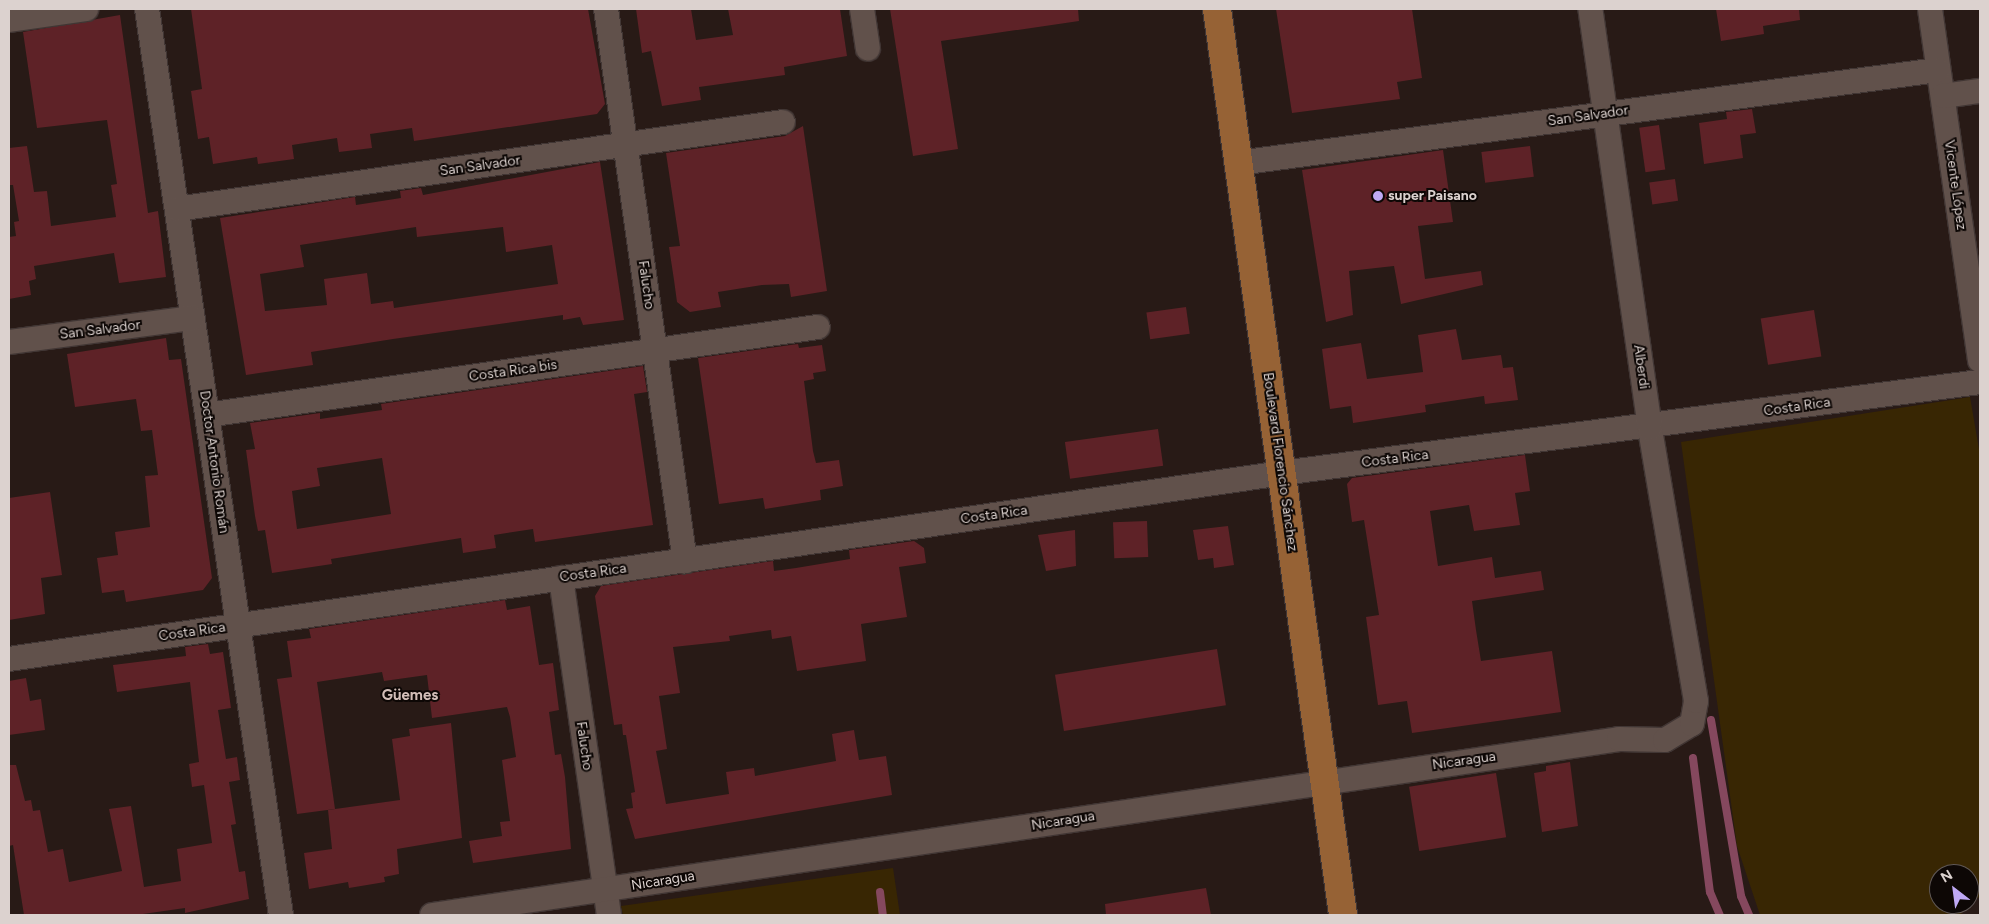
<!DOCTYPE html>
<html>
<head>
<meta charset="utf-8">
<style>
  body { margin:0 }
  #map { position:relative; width:1989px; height:924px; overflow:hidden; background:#281a16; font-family:Figtree,sans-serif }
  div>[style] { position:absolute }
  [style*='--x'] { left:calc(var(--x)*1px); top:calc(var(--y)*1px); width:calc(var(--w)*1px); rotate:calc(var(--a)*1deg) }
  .green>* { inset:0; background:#382603 }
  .stream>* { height:8px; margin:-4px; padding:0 4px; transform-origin:4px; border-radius:4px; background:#85485e }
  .building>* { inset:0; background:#5e2227; transform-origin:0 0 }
  .roads { filter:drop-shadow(1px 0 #413634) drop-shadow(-1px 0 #413634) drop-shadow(0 1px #413634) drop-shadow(0 -1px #413634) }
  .minor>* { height:24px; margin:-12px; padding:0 12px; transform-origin:12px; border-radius:12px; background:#61514b }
  .major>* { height:28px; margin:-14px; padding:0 14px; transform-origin:14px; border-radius:14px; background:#966235 }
  .dots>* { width:14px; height:14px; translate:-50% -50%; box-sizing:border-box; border:2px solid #0d0705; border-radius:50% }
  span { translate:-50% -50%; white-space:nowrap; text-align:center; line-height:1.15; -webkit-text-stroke:4px #0d0705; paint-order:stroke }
  .street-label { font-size:14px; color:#dcd2cf }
  .poi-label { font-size:14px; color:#dcd2cf; font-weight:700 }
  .left { translate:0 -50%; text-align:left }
  .neighbourhood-label { font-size:15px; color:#d2beb8; font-weight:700 }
  .frame { position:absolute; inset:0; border:10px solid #dcd2cf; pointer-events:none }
  .north { position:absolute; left:1929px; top:864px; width:50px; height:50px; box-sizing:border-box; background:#0d0705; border:1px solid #605856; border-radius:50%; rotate:330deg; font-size:14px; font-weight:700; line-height:20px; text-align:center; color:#dcd2cf }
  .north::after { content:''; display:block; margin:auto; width:18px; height:22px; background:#bfa9f4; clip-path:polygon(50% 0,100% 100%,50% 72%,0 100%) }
</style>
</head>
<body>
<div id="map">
  <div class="green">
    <i style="clip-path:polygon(evenodd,1970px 397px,1980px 455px,1980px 896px,1960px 915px,1760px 915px,1737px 846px,1681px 442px,1970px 397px,1939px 874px,1969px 874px,1969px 904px,1939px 904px,1939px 874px)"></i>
    <i style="clip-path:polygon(893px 868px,900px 915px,623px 915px,621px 906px)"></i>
  </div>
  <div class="stream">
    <i style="--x:1711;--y:720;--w:179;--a:80.3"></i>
    <i style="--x:1741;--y:896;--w:21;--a:67"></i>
    <i style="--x:1693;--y:758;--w:135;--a:82.8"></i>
    <i style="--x:1710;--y:892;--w:25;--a:67"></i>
    <i style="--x:880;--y:892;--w:23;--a:83"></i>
  </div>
  <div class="building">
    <i style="clip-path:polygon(191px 9px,588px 9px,605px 104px,597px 114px,414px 141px,412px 128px,370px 134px,372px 148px,339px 152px,337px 138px,292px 145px,294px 159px,258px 164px,257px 157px,213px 164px,209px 137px,198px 139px,191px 91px,202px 89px)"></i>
    <i style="clip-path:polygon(636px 9px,691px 9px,696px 40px,733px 35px,728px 9px,840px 9px,847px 56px,784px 67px,785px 75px,699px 87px,701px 100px,662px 106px,651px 51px,642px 53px)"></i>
    <i style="clip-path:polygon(890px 9px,1078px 9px,1079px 21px,941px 41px,958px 149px,913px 156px)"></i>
    <i style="clip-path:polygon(1276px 9px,1412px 9px,1422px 78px,1397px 82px,1400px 99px,1292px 113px)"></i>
    <i style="clip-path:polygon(1716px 9px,1799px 9px,1800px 20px,1763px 26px,1764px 34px,1721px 41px)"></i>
    <i style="clip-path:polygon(120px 15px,148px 213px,158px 211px,166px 277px,119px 283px,114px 253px,34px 266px,36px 279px,29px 281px,31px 295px,9px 299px,9px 237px,16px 236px,14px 222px,19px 221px,13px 185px,9px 185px,9px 148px,27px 146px,34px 192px,47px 191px,51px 226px,116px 217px,111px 185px,117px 184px,107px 120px,37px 128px,23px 32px)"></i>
    <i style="clip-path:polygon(1752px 109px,1756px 133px,1740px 135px,1743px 158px,1704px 164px,1699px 123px,1727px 119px,1726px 112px)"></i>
    <i style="left:1659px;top:125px;width:45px;height:20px;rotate:82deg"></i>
    <i style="clip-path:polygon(803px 126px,827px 291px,791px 297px,789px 284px,762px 285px,718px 292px,721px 307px,690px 312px,677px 302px,674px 280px,669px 247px,680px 246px,666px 153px,785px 136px)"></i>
    <i style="left:1530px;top:146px;width:31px;height:49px;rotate:83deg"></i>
    <i style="clip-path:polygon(1443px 150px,1453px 222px,1418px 226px,1425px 279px,1481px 271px,1483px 285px,1401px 304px,1394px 266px,1349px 271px,1353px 315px,1326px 322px,1302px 170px)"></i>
    <i style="clip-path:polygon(evenodd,600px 162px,624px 320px,583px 325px,580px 317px,563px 320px,563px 315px,393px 339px,311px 352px,313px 365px,246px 375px,220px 218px,355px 197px,356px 205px,401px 198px,400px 191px,421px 188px,423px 195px,600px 162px,416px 227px,417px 237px,503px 227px,506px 252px,552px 245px,558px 284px,394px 308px,393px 301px,371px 304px,367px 273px,324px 279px,327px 305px,265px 311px,260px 274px,304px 267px,300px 245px,416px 227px)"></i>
    <i style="left:1675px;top:179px;width:22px;height:26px;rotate:82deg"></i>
    <i style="left:1186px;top:307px;width:27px;height:40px;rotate:82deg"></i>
    <i style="left:1814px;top:310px;width:47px;height:54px;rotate:81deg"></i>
    <i style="clip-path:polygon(1456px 329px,1462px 360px,1501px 355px,1503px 368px,1513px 367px,1518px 400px,1485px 404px,1484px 396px,1425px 405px,1426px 412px,1353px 423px,1351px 406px,1330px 409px,1322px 349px,1361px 343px,1367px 379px,1423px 372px,1418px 335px)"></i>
    <i style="clip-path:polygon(166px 338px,169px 360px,181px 359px,212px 578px,203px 590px,126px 602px,124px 590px,102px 593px,97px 558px,118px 555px,115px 532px,150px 527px,145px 476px,158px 475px,152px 430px,141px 431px,136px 399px,75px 407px,67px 354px)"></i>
    <i style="clip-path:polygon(798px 344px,799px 348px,822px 345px,826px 371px,813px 373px,814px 379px,804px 381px,813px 451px,816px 463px,839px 460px,843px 486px,820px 490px,821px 500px,765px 509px,763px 498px,719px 504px,698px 358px)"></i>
    <i style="clip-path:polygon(evenodd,643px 366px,647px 392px,634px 394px,653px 525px,535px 542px,533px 529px,494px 535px,496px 548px,463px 553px,461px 538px,331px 559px,332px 564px,272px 573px,265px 530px,258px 531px,255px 516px,246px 450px,255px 449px,250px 423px,320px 413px,320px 419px,382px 410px,381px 404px,643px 366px,382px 458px,391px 514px,297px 529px,292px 491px,320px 486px,317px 468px,382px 458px)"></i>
    <i style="left:1158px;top:429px;width:37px;height:94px;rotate:82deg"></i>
    <i style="clip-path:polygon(1525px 455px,1530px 491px,1515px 493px,1520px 525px,1474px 531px,1469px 505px,1430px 511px,1438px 566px,1492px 557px,1495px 578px,1541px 571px,1544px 590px,1472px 601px,1476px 630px,1481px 661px,1552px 651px,1561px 712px,1412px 733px,1407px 701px,1378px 705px,1366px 617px,1379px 615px,1364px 520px,1352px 522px,1347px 484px,1352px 478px)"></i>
    <i style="clip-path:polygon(50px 492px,62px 575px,41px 578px,45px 614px,9px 620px,9px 498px)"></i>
    <i style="left:1147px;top:521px;width:36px;height:34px;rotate:88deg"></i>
    <i style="clip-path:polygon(1228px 526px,1234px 565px,1214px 568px,1213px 558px,1198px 560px,1193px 530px)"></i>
    <i style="clip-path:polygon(1075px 530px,1076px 566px,1046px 571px,1038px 535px)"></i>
    <i style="clip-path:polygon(914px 541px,924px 548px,926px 563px,899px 567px,907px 617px,861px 624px,866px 661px,797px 671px,791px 636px,772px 639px,771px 630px,729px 636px,730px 641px,673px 647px,680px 693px,659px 696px,667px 749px,656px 751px,666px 804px,729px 794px,726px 772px,754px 768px,755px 776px,836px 761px,832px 734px,854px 730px,859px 760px,886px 756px,892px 795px,635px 839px,626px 809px,633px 808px,631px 793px,635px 792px,626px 735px,623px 735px,622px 724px,614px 725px,595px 596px,601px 586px,773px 561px,774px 571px,796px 568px,850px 559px,849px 550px)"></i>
    <i style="clip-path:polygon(505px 600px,507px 610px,530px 606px,539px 665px,553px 663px,559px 710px,549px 712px,555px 755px,561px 754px,565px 777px,571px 849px,473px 863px,469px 841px,502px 836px,500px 822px,510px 821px,502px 760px,516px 757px,510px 717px,507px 707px,432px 718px,427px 675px,384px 681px,382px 672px,317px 682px,335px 809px,297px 814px,277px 679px,292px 677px,287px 641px,311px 638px,309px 629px)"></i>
    <i style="clip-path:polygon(208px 644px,210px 654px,223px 652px,231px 708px,218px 710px,226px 759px,237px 757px,240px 780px,229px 782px,236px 824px,231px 825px,239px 872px,245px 871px,249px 899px,185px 913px,185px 908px,136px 915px,24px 915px,13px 845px,9px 846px,9px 765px,16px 765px,25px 801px,31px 800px,33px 811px,40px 810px,48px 852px,63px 849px,69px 882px,122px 871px,109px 809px,131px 806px,144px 887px,181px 881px,177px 849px,212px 843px,204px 785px,192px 787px,189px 764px,199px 762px,190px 682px,117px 692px,113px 665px,186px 656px,185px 647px)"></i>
    <i style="left:1217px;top:649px;width:57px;height:164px;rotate:81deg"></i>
    <i style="clip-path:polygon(26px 678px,30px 701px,41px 699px,45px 730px,9px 735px,9px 681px)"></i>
    <i style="clip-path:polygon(451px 723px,462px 838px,397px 849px,399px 874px,384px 877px,385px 882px,349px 888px,348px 882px,309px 889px,304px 853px,332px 849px,328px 810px,400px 800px,392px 739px,410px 736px,409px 729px)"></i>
    <i style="clip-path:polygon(1570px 762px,1578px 826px,1542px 832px,1534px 773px,1546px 771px,1546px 766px)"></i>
    <i style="left:1496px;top:773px;width:65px;height:88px;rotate:81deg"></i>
    <i style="clip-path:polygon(1206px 888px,1211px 915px,1106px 915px,1105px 904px)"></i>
  </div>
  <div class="roads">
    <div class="minor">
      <i style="--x:147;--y:9;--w:916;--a:81.59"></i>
      <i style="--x:606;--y:9;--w:558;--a:81.86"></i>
      <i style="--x:862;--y:9;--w:40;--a:81.5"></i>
      <i style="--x:1930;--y:9;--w:355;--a:81.9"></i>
      <i style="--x:9;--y:20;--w:78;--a:-8.1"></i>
      <i style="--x:1943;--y:96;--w:37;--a:-8"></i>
      <i style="--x:1238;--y:163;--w:706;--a:-7.57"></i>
      <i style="--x:177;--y:209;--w:612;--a:-8.17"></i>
      <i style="--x:9;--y:342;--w:185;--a:-7.5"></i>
      <i style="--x:207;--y:415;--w:617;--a:-8.2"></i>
      <i style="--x:561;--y:578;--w:340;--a:81.9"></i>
      <i style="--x:9;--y:659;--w:1287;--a:-8.31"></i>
      <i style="--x:1282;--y:473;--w:704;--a:-7.43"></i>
      <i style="--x:432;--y:915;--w:1200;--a:-8.43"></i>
      <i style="--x:1619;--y:739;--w:46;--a:1.2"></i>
      <i style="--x:1665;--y:740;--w:31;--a:-31"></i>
      <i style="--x:1692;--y:724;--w:23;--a:-80"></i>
      <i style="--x:1696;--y:701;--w:277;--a:-99.6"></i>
      <i style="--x:1650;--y:428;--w:423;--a:-98.1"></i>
    </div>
    <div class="major">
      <i style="--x:1217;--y:9;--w:915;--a:82.08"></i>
    </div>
  </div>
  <div class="dots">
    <i style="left:1378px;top:196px;background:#bfa9f4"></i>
  </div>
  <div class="street-label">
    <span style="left:1588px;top:116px;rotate:-8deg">San Salvador</span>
    <span style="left:480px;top:166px;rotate:-8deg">San Salvador</span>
    <span style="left:1955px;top:185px;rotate:82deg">Vicente López</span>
    <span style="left:646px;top:285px;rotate:82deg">Falucho</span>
    <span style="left:100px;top:330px;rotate:-7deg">San Salvador</span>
    <span style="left:1641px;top:367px;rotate:82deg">Alberdi</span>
    <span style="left:513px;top:371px;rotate:-8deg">Costa Rica bis</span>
    <span style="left:1797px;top:407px;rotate:-8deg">Costa Rica</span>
    <span style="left:1395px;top:459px;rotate:-7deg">Costa Rica</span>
    <span style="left:214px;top:462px;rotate:82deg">Doctor Antonio Román</span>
    <span style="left:1280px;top:462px;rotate:82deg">Boulevard Florencio Sánchez</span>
    <span style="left:994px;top:515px;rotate:-8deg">Costa Rica</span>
    <span style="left:593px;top:573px;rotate:-8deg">Costa Rica</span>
    <span style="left:192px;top:632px;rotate:-8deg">Costa Rica</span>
    <span style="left:584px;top:746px;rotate:82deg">Falucho</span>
    <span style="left:1464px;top:761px;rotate:-8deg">Nicaragua</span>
    <span style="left:1063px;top:821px;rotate:-9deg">Nicaragua</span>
    <span style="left:663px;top:881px;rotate:-9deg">Nicaragua</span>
  </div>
  <div class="poi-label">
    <span class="left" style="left:1388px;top:196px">super Paisano</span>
  </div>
  <div class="neighbourhood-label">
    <span style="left:410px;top:696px">Güemes</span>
  </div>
  <div class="frame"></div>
  <div class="north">N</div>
</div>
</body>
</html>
